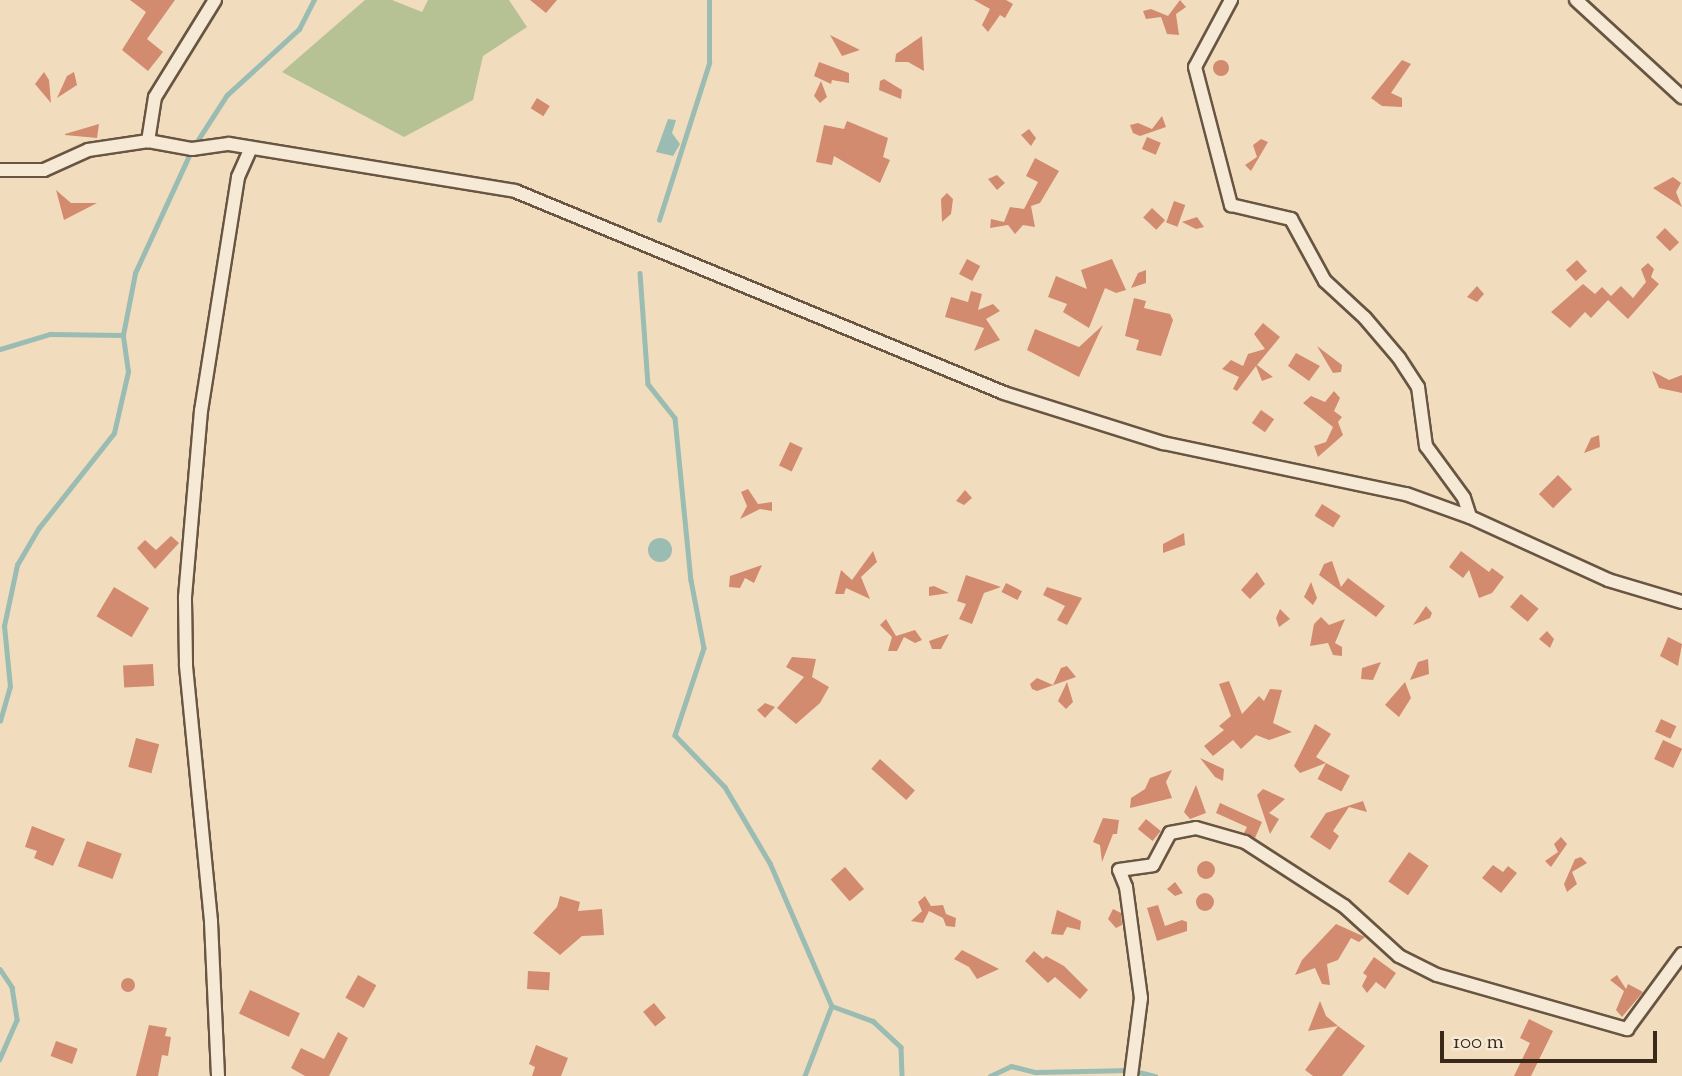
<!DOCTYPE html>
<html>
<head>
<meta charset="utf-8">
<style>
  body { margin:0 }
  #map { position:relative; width:1682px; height:1076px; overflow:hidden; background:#f1ddbe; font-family:"Sorts Mill Goudy",serif }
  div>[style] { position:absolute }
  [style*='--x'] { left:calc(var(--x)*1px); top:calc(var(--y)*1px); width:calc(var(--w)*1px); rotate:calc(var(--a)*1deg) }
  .green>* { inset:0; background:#b6c294 }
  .water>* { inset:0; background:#9bbcb2 }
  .round { border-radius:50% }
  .stream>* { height:4.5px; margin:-2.25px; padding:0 2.25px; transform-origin:2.25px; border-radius:2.25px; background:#9bbcb2 }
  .building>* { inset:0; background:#d28b6f; transform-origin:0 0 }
  .roads { filter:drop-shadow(2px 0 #685542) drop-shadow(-2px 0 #685542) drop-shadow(0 2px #685542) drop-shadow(0 -2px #685542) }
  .street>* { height:12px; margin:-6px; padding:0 6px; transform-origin:6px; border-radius:6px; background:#f6e9d5 }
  span { translate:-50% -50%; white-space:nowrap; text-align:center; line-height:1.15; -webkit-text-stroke:6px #f6e9d5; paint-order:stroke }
  .scale { position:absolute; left:1440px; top:1031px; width:217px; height:32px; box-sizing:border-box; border:4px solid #3a2819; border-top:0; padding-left:9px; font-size:21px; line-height:24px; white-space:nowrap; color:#3a2819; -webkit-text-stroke:5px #f6e9d5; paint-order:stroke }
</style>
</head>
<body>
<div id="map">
  <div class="green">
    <i style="clip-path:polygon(365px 0,392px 0,422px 12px,428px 0,509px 0,527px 27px,483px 56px,473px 100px,404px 137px,282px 72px)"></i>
  </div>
  <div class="water">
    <i style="clip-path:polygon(668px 119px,676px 120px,672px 133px,680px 144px,673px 156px,656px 152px)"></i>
    <i class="round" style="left:648px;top:538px;width:24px;height:24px"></i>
  </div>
  <div class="stream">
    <i style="--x:659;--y:220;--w:165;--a:-72.3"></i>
    <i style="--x:709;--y:63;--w:63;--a:-90"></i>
    <i style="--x:640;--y:273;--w:111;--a:85.9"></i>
    <i style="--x:648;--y:384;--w:43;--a:51.5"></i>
    <i style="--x:675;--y:418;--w:163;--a:84.4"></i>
    <i style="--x:691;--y:580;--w:69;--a:79.2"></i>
    <i style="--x:704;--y:648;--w:92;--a:108.4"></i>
    <i style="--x:675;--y:735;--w:72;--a:46.1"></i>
    <i style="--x:725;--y:787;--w:88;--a:59.4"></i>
    <i style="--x:770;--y:863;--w:156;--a:66.6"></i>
    <i style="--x:832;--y:1006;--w:75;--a:111.1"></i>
    <i style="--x:0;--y:349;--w:52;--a:-16.7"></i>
    <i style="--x:50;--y:334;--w:73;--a:0.8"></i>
    <i style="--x:0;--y:721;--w:35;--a:-74"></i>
    <i style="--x:10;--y:687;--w:61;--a:-95.6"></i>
    <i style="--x:4;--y:626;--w:62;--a:-78"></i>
    <i style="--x:17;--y:565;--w:42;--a:-59.7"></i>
    <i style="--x:38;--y:529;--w:122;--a:-51.6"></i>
    <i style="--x:114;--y:433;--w:63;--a:-77.1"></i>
    <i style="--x:128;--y:372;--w:37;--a:-98"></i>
    <i style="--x:123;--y:335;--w:63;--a:-79"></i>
    <i style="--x:135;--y:273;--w:136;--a:-65.3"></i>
    <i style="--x:192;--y:149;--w:64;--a:-57.1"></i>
    <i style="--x:227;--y:95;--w:98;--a:-42.5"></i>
    <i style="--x:299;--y:29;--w:33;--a:-63"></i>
    <i style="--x:0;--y:969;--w:22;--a:56"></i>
    <i style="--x:12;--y:987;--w:33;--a:81"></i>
    <i style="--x:17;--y:1020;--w:43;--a:113.6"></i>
    <i style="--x:832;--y:1006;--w:44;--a:20.1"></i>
    <i style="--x:873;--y:1021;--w:38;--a:43"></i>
    <i style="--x:901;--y:1047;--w:29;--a:88"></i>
    <i style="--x:990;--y:1076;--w:23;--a:-25"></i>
    <i style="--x:1011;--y:1066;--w:25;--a:14"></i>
    <i style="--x:1035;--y:1072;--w:96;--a:-1.2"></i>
    <i style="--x:1131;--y:1070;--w:25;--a:14"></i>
  </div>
  <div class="building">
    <i style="clip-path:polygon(130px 0,175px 0,147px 39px,163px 52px,148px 71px,122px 50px,146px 12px)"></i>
    <i style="clip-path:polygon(530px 0,557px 0,546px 13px)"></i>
    <i style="clip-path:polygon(974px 0,1006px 0,1013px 4px,1005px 18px,1000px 15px,988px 32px,982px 25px,990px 9px)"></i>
    <i style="clip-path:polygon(1180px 0,1186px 7px,1176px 14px,1179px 35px,1167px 34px,1161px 17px,1146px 19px,1143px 11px,1151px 9px,1168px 16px)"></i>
    <i style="clip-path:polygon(830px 35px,860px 50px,842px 56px)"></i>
    <i style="clip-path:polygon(922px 36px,924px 71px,908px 62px,895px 62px,896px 54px)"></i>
    <i style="clip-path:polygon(1402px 60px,1411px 64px,1391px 93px,1402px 98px,1402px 107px,1382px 106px,1371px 98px)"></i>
    <i class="round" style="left:1213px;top:60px;width:16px;height:16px"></i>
    <i style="clip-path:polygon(819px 62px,849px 73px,849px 83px,832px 80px,831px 84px,814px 76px)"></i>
    <i style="clip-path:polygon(44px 72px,49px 80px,51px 103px,35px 84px)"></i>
    <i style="clip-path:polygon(74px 72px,77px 85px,57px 98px,67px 76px)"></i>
    <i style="clip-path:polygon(884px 79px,902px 90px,901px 99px,879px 90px,880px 81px)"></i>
    <i style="clip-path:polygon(821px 81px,827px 97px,820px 103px,814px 96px)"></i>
    <i style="left:537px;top:98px;width:15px;height:12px;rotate:32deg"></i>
    <i style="clip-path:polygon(1162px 116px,1166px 127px,1140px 136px,1133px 133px,1130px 125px,1138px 123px,1152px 129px)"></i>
    <i style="clip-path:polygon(847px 121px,888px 138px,883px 157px,890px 160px,880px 183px,834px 156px,832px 165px,816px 162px,824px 125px,844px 129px)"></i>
    <i style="clip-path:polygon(99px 124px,97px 138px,65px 135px,65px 134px)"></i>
    <i style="clip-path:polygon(1029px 129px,1036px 138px,1031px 146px,1021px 135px)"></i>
    <i style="left:1147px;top:137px;width:15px;height:13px;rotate:23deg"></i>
    <i style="clip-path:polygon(1261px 139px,1268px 142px,1251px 171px,1245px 165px,1257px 157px,1253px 145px)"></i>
    <i style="clip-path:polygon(1035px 158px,1059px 171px,1040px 203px,1031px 206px,1035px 227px,1023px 225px,1015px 234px,1008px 225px,990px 228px,991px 219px,1004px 222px,1010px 207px,1024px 209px,1038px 182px,1026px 176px)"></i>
    <i style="clip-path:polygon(997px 175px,1005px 183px,997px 190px,988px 179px)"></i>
    <i style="clip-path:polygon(1673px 177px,1681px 183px,1676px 192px,1682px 207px,1653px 188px)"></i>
    <i style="clip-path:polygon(56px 190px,71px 203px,97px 203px,64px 220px)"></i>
    <i style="clip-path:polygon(947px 193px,953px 199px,951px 214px,942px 222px,941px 199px)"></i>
    <i style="left:1174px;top:201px;width:12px;height:23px;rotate:20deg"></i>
    <i style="left:1152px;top:208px;width:18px;height:13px;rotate:43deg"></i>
    <i style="clip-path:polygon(1197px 217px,1204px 227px,1196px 229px,1182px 222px)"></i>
    <i style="left:1665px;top:228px;width:20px;height:13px;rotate:45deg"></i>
    <i style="left:967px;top:259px;width:15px;height:17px;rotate:28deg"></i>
    <i style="clip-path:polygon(1112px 259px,1126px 290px,1116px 293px,1105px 288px,1089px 328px,1063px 312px,1067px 304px,1048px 297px,1056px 276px,1087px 289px,1081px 270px)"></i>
    <i style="left:1577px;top:260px;width:15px;height:15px;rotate:48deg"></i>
    <i style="clip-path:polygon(1648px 263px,1654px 269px,1651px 277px,1659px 284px,1628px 319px,1608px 300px,1591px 318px,1585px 312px,1570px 328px,1551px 312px,1583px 284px,1595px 294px,1602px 287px,1611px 296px,1621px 286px,1633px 298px,1646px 282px,1641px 269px)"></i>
    <i style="clip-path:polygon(1146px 270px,1146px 283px,1131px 288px,1138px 273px)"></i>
    <i style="clip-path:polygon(1477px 286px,1484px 294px,1477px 302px,1467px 297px)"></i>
    <i style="clip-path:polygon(971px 291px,982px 294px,978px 310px,993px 304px,1000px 311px,986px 319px,1000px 340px,974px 351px,984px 328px,945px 317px,951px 297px,968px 302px)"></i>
    <i style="clip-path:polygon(1134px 298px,1146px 301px,1144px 308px,1170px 314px,1173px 320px,1161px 356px,1136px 350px,1139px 340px,1125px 336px)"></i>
    <i style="clip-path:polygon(1263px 323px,1280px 337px,1257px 365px,1273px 377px,1262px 381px,1256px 366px,1237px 391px,1233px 389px,1239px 377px,1222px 369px,1231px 360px,1243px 366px,1248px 354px,1265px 349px,1254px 334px)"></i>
    <i style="clip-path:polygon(1103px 325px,1079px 377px,1027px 350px,1035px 329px,1079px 347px)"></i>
    <i style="clip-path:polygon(1317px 346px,1342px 365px,1341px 372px,1333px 373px)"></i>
    <i style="clip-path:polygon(1296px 353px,1320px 366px,1309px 381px,1288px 366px)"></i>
    <i style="clip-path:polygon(1652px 371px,1669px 380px,1682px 375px,1682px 393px,1659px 388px)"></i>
    <i style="clip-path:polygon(1334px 391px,1340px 398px,1334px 411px,1342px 417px,1338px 422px,1343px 435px,1318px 457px,1314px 446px,1326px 442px,1333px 427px,1303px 403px,1311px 396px,1325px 402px)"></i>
    <i style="left:1261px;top:410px;width:16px;height:16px;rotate:35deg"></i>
    <i style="clip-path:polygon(1599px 435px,1600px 447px,1584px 453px,1591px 438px)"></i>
    <i style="left:790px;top:442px;width:14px;height:26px;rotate:25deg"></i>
    <i style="left:1558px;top:475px;width:20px;height:27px;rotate:45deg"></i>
    <i style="clip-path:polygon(748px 489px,758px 504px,772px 502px,772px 511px,760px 509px,740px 519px,747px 506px,741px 492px)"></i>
    <i style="clip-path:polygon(965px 490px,972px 498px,964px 505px,956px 501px)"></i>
    <i style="left:1322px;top:504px;width:22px;height:14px;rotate:32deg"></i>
    <i style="clip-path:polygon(1184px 533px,1185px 545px,1163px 553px,1163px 544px)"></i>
    <i style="clip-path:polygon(171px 536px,179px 543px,155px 569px,137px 548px,145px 540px,156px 550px)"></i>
    <i style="clip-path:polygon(873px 551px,877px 562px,861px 577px,870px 599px,846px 588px,844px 594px,835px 594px,841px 570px,852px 580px)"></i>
    <i style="clip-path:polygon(1461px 551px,1489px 572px,1492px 568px,1504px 577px,1492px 593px,1479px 598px,1469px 570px,1463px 578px,1449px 567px)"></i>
    <i style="clip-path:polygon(1332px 561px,1341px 587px,1348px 578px,1385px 606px,1376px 617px,1319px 575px,1324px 564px)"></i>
    <i style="clip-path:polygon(762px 565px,754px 583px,745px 578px,740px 588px,729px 587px,730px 576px)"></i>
    <i style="clip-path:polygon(1257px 572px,1265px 584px,1250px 599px,1241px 590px)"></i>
    <i style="clip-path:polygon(966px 575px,1001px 587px,984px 593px,972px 624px,959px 619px,966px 604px,957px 601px)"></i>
    <i style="clip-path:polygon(1311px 582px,1317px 598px,1313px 605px,1304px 597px)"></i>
    <i style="left:1006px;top:583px;width:18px;height:10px;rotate:27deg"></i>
    <i style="clip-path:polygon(934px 586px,949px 593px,929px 596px,929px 587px)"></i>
    <i style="left:114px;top:587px;width:41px;height:34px;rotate:31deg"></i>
    <i style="clip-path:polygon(1047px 587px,1082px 598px,1067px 625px,1057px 620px,1065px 606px,1043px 595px)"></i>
    <i style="left:1521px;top:594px;width:23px;height:17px;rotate:40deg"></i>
    <i style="clip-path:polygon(1426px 606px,1432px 613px,1430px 618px,1413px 625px)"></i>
    <i style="clip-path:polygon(1280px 609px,1290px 619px,1279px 627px,1276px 618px)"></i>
    <i style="clip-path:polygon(1321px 617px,1329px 625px,1345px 619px,1335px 643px,1342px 647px,1342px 656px,1333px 655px,1328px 643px,1310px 646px,1314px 624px)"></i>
    <i style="clip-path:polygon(886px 619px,896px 636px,915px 630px,922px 640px,915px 643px,904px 637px,897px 651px,888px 651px,892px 637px,880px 625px)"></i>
    <i style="clip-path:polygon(1547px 631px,1554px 639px,1550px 648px,1539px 639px)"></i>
    <i style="clip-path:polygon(949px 634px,941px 649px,932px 649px,929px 641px)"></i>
    <i style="clip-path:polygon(1668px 637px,1682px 644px,1678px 666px,1660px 656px)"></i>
    <i style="clip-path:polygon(792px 657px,816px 659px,812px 677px,829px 687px,820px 703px,796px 724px,777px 708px,804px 677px,786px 667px)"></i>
    <i style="clip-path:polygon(1428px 659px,1429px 674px,1410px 680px,1418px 662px)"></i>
    <i style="clip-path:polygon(1381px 662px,1373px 680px,1361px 679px,1362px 668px)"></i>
    <i style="left:153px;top:664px;width:22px;height:30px;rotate:87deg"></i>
    <i style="clip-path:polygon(1067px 666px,1076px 677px,1037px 691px,1032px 689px,1030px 684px,1037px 678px,1053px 685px,1061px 668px)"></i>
    <i style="clip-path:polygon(1229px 681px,1242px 714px,1259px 696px,1264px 701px,1270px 689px,1282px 690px,1273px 723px,1292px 732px,1269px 740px,1256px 735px,1241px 749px,1233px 740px,1213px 756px,1204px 746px,1224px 730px,1219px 726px,1231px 716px,1219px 684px)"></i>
    <i style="clip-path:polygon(1067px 682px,1073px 702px,1066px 709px,1058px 701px)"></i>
    <i style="clip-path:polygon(1405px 682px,1411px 698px,1399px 717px,1385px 705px)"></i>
    <i style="clip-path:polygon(765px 703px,775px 707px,765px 718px,757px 710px)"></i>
    <i style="left:1661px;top:719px;width:17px;height:14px;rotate:25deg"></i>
    <i style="clip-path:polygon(1315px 724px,1331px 734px,1316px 757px,1326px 763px,1300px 773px,1294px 766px)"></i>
    <i style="left:136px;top:738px;width:24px;height:30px;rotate:15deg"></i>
    <i style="left:1663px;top:740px;width:21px;height:21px;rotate:25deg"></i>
    <i style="clip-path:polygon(1200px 758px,1224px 769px,1223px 781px,1215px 777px)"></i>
    <i style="left:880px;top:759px;width:47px;height:13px;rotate:42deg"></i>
    <i style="left:1326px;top:763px;width:27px;height:18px;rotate:28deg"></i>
    <i style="clip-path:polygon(1172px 770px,1166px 782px,1172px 798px,1130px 808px,1131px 798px,1145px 789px,1150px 778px)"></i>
    <i style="clip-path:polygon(1196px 785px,1206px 813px,1190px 819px,1184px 812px)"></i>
    <i style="clip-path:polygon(1263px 789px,1285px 799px,1269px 813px,1279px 819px,1270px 834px,1257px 795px)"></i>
    <i style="clip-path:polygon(1363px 801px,1367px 812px,1349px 807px,1333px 831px,1339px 836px,1330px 850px,1310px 837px,1326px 813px)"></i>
    <i style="clip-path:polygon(1220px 803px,1262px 822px,1255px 838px,1244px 833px,1247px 827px,1216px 813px)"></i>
    <i style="clip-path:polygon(1103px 818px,1119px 820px,1117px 834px,1113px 834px,1102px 862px,1100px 845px,1093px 842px)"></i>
    <i style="left:1146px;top:819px;width:19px;height:13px;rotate:39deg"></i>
    <i style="clip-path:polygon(32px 826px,65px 839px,53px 866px,34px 858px,37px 851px,25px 847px)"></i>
    <i style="clip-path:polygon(1561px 837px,1567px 844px,1551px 867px,1545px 861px,1558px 852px,1554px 844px)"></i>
    <i style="left:87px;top:841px;width:37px;height:27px;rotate:20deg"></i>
    <i style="left:1409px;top:852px;width:24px;height:36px;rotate:35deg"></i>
    <i style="clip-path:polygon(1581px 857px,1587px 863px,1572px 872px,1577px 884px,1567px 892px,1564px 884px,1575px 859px)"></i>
    <i class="round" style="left:1197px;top:861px;width:18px;height:18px"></i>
    <i style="clip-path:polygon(1493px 865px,1503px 872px,1508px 866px,1517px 873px,1501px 893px,1482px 878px)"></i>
    <i style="left:845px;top:867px;width:29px;height:19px;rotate:49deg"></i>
    <i style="clip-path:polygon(1175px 882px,1183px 893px,1175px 896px,1167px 889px)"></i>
    <i class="round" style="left:1196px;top:893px;width:18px;height:18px"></i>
    <i style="clip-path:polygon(560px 896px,580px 902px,578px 911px,602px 909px,604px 935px,582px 936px,560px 955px,533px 933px,557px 907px)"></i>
    <i style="clip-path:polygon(925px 896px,931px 906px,943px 905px,946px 914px,956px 918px,955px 927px,946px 926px,943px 918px,929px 911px,923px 923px,911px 921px,922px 911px,918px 902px)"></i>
    <i style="clip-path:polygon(1158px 905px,1165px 926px,1182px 920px,1187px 922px,1187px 931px,1157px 941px,1147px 908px)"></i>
    <i style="clip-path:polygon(1113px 909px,1121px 913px,1122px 925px,1116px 928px,1108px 919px)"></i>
    <i style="clip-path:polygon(1057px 910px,1081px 921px,1080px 930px,1067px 927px,1063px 935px,1051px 934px)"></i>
    <i style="clip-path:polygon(1336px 924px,1365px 937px,1359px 942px,1351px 938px,1338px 960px,1327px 964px,1330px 985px,1322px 984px,1315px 968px,1295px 975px,1302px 960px)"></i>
    <i style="clip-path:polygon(962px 950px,999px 969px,977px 979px,969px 967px,954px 959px)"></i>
    <i style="clip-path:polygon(1034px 951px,1043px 959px,1046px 956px,1064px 966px,1088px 990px,1080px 999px,1055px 977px,1048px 983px,1025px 961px)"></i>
    <i style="clip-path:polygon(1374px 957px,1396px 973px,1385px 989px,1376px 982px,1367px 993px,1362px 986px,1367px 976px,1363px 973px)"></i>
    <i style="left:528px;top:971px;width:22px;height:18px;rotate:3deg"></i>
    <i style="left:358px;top:975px;width:21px;height:26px;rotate:29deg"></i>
    <i style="clip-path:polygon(1617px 975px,1626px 989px,1628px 984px,1643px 992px,1622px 1017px,1616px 1010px,1624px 991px,1610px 980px)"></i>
    <i class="round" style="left:121px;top:978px;width:14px;height:14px"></i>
    <i style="left:250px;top:990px;width:55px;height:26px;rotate:25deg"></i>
    <i style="clip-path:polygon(1320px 1001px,1326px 1016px,1338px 1026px,1308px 1031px)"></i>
    <i style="left:654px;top:1003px;width:19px;height:14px;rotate:51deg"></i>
    <i style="clip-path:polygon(1529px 1019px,1553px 1031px,1531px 1076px,1514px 1076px,1530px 1043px,1520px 1038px)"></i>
    <i style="clip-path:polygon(149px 1025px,167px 1028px,165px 1036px,171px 1037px,168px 1056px,162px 1055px,158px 1076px,136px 1076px)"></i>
    <i style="clip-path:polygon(1338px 1026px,1365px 1046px,1342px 1076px,1313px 1076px,1305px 1070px)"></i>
    <i style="clip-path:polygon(338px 1032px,348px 1038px,329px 1076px,305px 1076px,291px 1068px,301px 1048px,324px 1059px)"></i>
    <i style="left:56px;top:1041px;width:23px;height:16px;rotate:20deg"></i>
    <i style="clip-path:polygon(536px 1045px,568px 1058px,561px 1076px,532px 1076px,535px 1067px,529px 1064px)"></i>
  </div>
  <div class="roads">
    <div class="street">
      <i style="--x:215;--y:0;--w:114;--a:121.7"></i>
      <i style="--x:155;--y:97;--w:45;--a:99"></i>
      <i style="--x:148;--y:141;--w:45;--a:10.3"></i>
      <i style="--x:192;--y:149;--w:37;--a:-8"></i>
      <i style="--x:229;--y:144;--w:290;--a:9.3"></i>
      <i style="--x:515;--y:191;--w:529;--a:22.44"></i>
      <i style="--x:1004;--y:393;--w:167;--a:17.5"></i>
      <i style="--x:1163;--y:443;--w:248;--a:11.9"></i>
      <i style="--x:1406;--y:494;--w:68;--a:19.8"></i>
      <i style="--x:1470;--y:517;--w:152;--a:24.5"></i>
      <i style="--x:1608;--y:580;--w:77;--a:16.6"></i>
      <i style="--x:1231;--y:0;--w:76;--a:118.2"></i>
      <i style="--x:1195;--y:67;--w:143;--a:75.4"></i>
      <i style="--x:1231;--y:205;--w:62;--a:13.1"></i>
      <i style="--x:1291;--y:219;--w:71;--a:61.3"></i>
      <i style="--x:1325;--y:281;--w:54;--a:42.8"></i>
      <i style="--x:1365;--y:318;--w:52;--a:49.6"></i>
      <i style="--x:1399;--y:358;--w:35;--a:57"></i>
      <i style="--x:1418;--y:387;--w:60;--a:82.3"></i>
      <i style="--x:1426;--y:446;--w:64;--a:53.8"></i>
      <i style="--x:1464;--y:498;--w:20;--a:72"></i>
      <i style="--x:1576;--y:0;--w:144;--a:42.5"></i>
      <i style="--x:0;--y:170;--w:44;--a:0"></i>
      <i style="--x:44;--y:170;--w:48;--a:-24.4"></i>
      <i style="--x:88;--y:150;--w:61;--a:-8.5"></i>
      <i style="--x:218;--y:1076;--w:155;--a:-92.6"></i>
      <i style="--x:211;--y:921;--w:258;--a:-95.6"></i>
      <i style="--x:186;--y:664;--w:67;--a:-90.9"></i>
      <i style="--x:185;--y:597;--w:187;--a:-85.1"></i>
      <i style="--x:201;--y:411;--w:237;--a:-81"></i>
      <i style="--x:238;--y:177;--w:32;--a:-66"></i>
      <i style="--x:1131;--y:1076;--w:79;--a:-82.7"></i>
      <i style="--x:1141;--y:998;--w:112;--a:-97.7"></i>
      <i style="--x:1126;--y:887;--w:18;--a:-112"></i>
      <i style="--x:1119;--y:870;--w:34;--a:-8"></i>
      <i style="--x:1153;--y:865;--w:36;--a:-62"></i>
      <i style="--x:1170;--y:833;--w:26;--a:-11"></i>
      <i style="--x:1196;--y:828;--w:51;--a:15.9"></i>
      <i style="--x:1245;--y:842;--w:118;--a:32.9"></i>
      <i style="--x:1344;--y:906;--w:74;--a:42.3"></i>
      <i style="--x:1399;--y:956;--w:42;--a:26.6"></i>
      <i style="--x:1437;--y:975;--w:198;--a:15.9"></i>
      <i style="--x:1627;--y:1029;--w:93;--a:-53.7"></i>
    </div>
  </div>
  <div class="scale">100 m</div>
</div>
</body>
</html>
